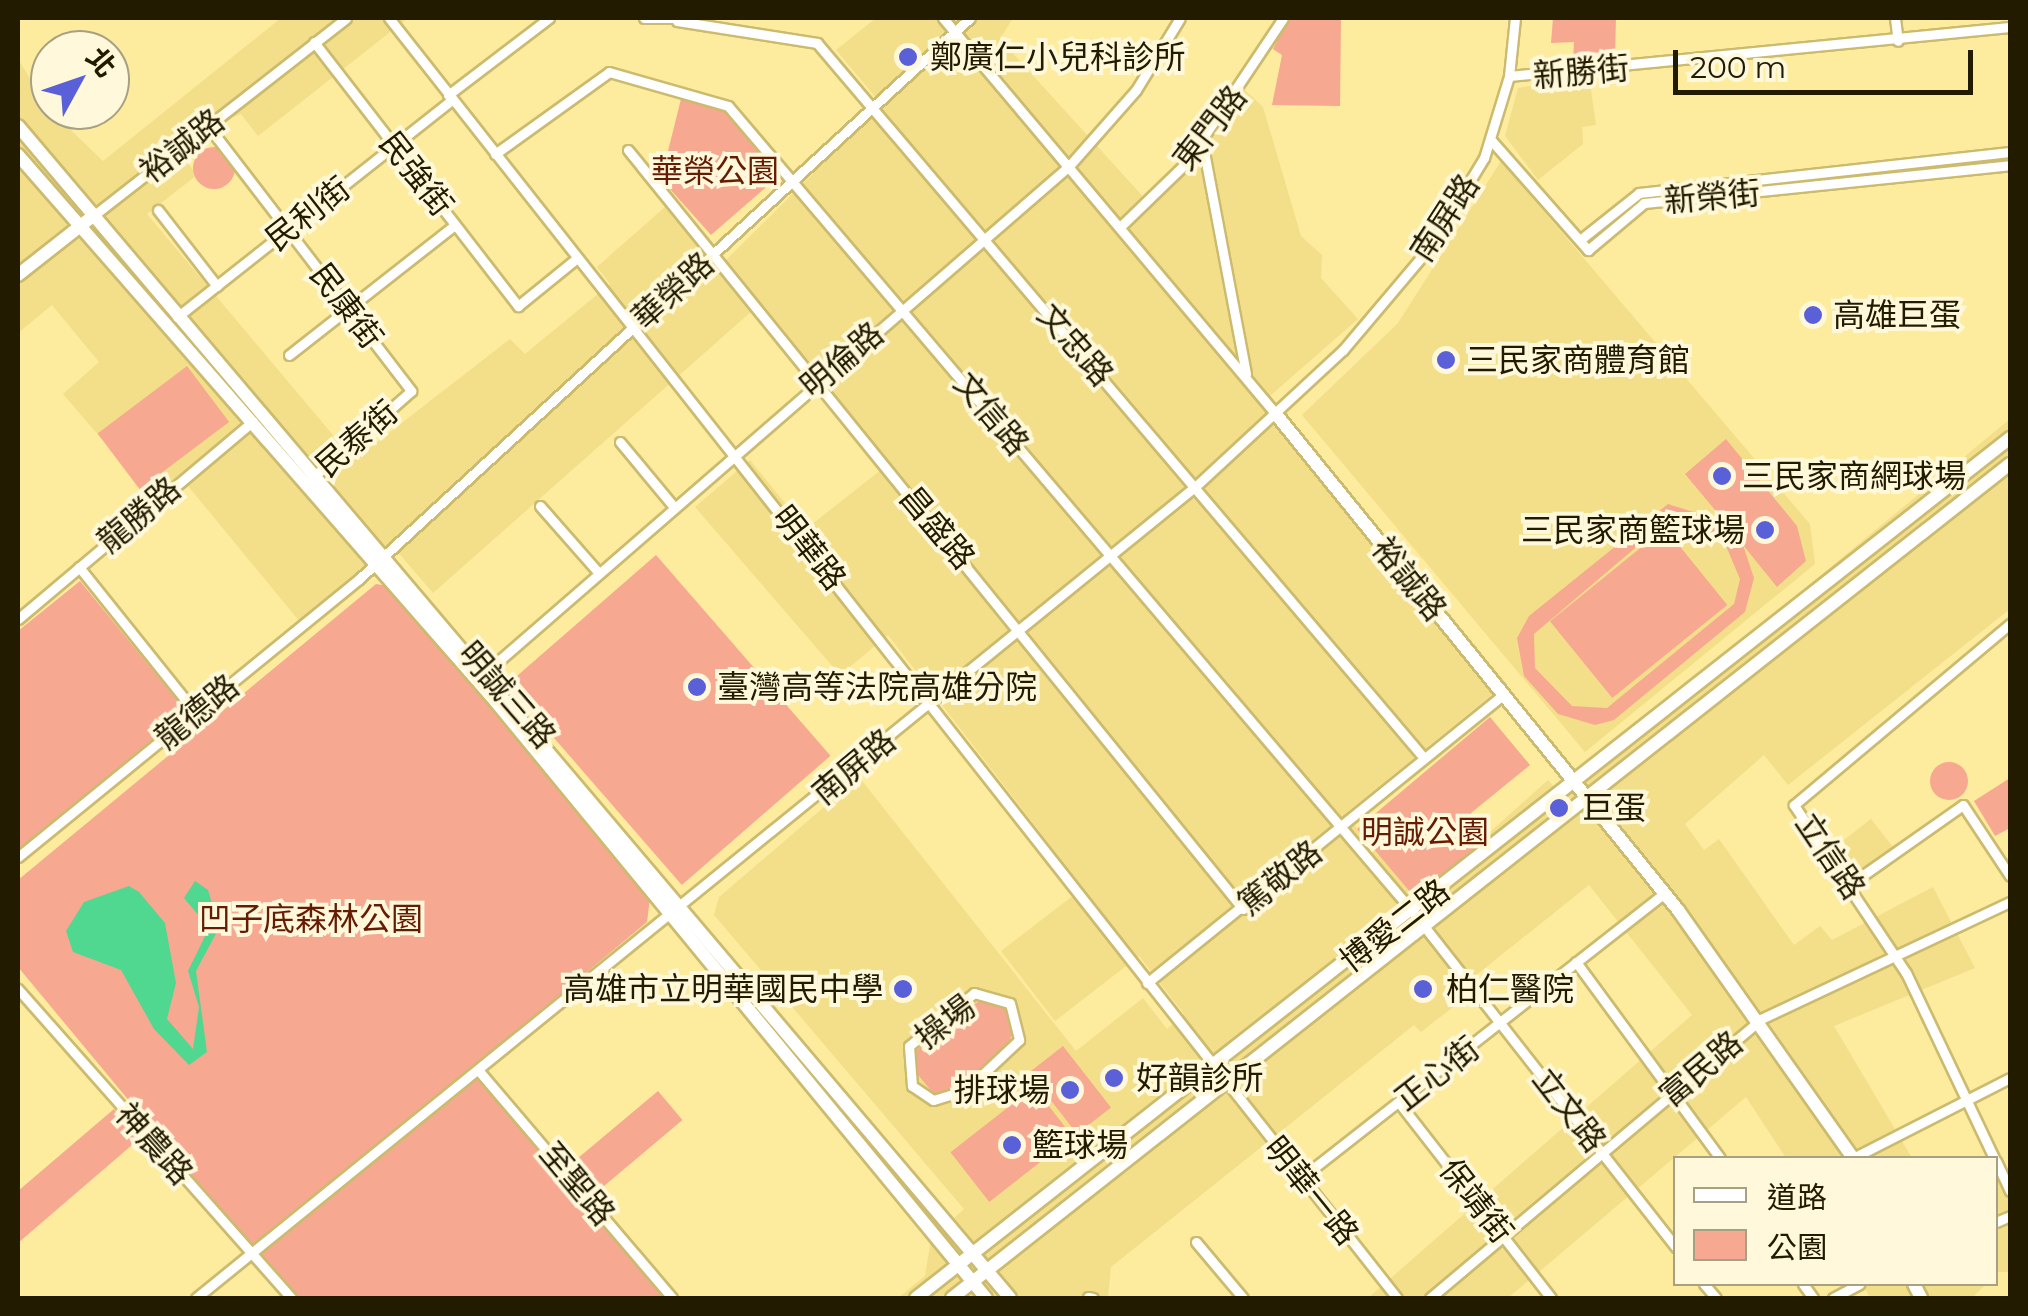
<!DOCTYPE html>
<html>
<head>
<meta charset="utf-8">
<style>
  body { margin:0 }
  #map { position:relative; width:2028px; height:1316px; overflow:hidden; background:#fdeb9e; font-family:Montserrat,"Noto Sans TC",sans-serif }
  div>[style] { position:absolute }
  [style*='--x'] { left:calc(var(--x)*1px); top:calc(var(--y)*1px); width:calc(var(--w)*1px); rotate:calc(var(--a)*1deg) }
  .built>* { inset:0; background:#f3df8a; transform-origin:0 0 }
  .green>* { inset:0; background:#f7a891; transform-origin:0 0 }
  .round { border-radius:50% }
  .water>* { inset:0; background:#50d790 }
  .roads { filter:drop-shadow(2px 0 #ccbb6f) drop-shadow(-2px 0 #ccbb6f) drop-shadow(0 2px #ccbb6f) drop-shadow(0 -2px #ccbb6f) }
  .street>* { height:9px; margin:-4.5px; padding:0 4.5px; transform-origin:4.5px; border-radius:4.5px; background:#fff }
  .secondary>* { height:12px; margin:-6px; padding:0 6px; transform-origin:6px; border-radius:6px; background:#fff }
  .dots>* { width:28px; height:28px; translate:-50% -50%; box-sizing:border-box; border:5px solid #fff8db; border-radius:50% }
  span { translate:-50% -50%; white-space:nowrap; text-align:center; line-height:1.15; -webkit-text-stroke:8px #fff8db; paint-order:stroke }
  .poi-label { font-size:32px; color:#221b00 }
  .left { translate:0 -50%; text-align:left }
  .right { translate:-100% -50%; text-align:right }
  .street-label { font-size:32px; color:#221b00 }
  .park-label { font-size:32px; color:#661b03 }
  .frame { position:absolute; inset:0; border:20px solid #221b00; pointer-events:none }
  .legend { position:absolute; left:1673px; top:1156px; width:325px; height:130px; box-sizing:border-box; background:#fff8db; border:2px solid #a7a083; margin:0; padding:12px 18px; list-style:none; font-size:30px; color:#221b00 }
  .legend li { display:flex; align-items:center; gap:20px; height:50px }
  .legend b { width:50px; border:2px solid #a7a083 }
  .north { position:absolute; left:30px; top:30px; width:100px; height:100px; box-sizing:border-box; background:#fff8db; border:2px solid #a7a083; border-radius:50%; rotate:50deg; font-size:28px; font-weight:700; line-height:40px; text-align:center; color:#221b00 }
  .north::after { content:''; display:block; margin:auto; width:35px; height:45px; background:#5a60d7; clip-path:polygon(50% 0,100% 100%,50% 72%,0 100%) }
  .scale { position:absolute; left:1673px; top:50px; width:300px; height:45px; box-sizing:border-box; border:5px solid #221b00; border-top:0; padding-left:12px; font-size:30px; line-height:35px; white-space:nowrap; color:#221b00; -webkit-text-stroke:8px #fff8db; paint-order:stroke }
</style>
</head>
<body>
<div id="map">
  <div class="built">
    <i style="clip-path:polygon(281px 18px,408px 18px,258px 136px,241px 114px,216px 124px,180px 153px,197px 175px,147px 214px,354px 460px,510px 339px,525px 354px,610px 284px,597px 267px,666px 206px,719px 267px,882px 105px,836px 50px,876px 18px,1013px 18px,1000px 39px,1147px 201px,1245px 90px,1263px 107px,1301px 236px,1322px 255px,1321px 278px,1358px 319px,1270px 396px,1506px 683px,1345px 814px,1416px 898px,1548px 780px,1554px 787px,1633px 730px,2010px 419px,2010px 609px,1788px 785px,1764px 755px,1685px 824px,1704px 850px,1719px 839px,1794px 945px,1820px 926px,1832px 940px,1933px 887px,1975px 968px,1834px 1026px,1912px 1158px,1786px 1158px,1746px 1097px,1508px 1298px,1368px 1298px,1692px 1015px,1589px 885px,1460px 988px,1466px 997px,1421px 1032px,1414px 1025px,1111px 1267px,1108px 1298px,898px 1298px,925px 1276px,931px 1239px,964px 1209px,714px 915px,719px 897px,859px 777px,1076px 1051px,1143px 998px,1167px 1029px,1184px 1014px,1139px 956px,1055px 1021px,1001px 951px,1083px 888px,888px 635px,840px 675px,695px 507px,750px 460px,806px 529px,882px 469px,753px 310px,433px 593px,390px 543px,300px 622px,179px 475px,152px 497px,63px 394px,99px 362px,52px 305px,18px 333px,18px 59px,50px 110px,103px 161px)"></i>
    <i style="clip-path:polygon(1589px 75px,1596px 125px,1582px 127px,1583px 144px,1538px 180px,1505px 136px,1518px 88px)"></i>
    <i style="clip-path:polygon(1501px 161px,1810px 524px,1815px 564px,1585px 752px,1302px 415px,1398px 323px)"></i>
    <i style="left:1871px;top:819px;width:36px;height:46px;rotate:52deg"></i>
    <i style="left:2010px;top:1178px;width:94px;height:16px;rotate:90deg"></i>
    <i style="clip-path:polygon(1863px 1284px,1986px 1284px,1972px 1298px,1870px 1298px)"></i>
  </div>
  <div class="green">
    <i style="clip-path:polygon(1288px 18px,1341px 18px,1340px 106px,1272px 105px,1282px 55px,1273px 49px)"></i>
    <i style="clip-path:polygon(1553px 18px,1616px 18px,1615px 58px,1573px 63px,1574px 42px,1551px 43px)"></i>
    <i style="clip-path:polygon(682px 95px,721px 108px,780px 175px,711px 235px,661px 179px)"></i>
    <i class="round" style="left:193px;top:147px;width:42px;height:42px"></i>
    <i style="left:187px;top:366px;width:70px;height:112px;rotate:53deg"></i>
    <i style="clip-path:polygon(evenodd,1726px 439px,1797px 526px,1806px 561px,1777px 587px,1743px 545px,1754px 578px,1745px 612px,1614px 720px,1595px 725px,1558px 714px,1524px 676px,1517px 638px,1529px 616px,1668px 504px,1725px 522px,1685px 474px,1726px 439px,1667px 521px,1695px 522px,1726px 546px,1740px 579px,1734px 604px,1607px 708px,1572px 706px,1535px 668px,1534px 634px,1667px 521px)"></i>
    <i style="left:1665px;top:528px;width:99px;height:148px;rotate:51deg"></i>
    <i style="left:656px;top:555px;width:266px;height:197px;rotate:49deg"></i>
    <i style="clip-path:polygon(80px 581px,186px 711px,18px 853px,18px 631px)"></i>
    <i style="clip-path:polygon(376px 584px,389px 586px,650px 898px,647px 922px,253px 1250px,18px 967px,18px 880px)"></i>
    <i style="clip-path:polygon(1490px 717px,1530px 765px,1471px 813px,1490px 837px,1416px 899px,1357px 829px)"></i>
    <i class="round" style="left:1930px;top:762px;width:38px;height:38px"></i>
    <i style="clip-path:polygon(2010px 778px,2010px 828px,1995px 836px,1974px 801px)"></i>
    <i style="clip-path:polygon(984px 997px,1006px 1008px,1013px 1032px,1006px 1049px,964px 1084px,934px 1094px,913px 1069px,913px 1053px)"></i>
    <i style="left:1063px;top:1046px;width:78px;height:43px;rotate:52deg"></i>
    <i style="clip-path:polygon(480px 1073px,576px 1190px,665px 1298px,298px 1298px,259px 1256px)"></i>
    <i style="left:1034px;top:1087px;width:63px;height:106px;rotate:52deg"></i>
    <i style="left:658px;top:1091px;width:38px;height:107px;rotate:50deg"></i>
    <i style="clip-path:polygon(114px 1109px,139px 1139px,18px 1243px,18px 1191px)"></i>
  </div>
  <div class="water">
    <i style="clip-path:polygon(195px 881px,208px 890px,219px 928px,196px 971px,207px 1052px,189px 1065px,154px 1029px,121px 970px,73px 952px,66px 931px,84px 902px,129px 886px,139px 892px,165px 923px,176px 983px,167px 1019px,193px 1049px,199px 1007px,188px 971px,209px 928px,184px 898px)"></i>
  </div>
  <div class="roads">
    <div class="street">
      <i style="--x:389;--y:18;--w:1629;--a:51.78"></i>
      <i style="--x:644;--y:18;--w:33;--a:0"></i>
      <i style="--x:943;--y:18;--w:516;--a:49.95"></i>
      <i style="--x:1895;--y:18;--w:23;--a:83"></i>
      <i style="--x:677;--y:21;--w:142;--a:8.9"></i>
      <i style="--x:817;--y:43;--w:938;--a:49.67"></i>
      <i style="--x:314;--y:42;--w:334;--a:52.3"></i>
      <i style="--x:518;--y:306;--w:76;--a:-39.1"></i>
      <i style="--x:1509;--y:76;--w:503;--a:-5.59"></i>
      <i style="--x:448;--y:95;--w:127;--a:-37.3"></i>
      <i style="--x:208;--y:126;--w:334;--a:52.5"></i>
      <i style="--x:411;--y:391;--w:133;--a:138.7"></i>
      <i style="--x:1491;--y:140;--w:147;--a:48.6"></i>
      <i style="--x:1588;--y:250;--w:73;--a:-40"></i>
      <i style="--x:1644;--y:203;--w:368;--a:-5.9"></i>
      <i style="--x:1202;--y:141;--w:237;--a:79.3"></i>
      <i style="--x:628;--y:150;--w:977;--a:50.98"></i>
      <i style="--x:495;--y:154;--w:140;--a:-35.7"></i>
      <i style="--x:609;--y:72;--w:124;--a:15.9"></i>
      <i style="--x:728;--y:106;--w:1058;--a:49.64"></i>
      <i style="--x:1413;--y:912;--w:426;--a:51.9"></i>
      <i style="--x:158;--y:210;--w:96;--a:52.2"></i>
      <i style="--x:93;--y:216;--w:321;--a:-38"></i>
      <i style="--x:1121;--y:226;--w:91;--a:-44.1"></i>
      <i style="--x:1186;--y:163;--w:174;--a:-56.2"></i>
      <i style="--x:1580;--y:240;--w:75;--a:-38.5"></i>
      <i style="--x:1639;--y:193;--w:373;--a:-6.3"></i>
      <i style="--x:177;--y:317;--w:350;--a:-38.3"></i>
      <i style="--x:289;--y:355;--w:211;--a:-38.1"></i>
      <i style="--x:620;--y:442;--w:85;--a:50.3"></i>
      <i style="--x:540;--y:506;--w:88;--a:48.7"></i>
      <i style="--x:79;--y:567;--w:187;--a:51.3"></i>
      <i style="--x:18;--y:619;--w:307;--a:-40.1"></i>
      <i style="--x:479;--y:678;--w:781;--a:-40.95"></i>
      <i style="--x:1069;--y:166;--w:101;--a:-48.6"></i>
      <i style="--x:1136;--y:90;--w:84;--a:-58.6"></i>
      <i style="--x:18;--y:857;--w:440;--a:-39.2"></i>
      <i style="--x:359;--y:579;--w:829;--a:-42.56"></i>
      <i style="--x:1849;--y:885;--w:139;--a:-35.1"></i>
      <i style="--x:1963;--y:805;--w:85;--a:56.5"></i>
      <i style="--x:1576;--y:962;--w:243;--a:53.7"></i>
      <i style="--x:1147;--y:983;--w:458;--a:-39"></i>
      <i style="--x:18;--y:989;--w:412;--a:48.5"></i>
      <i style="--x:974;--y:993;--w:37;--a:16"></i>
      <i style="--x:1010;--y:1003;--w:38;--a:76"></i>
      <i style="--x:1019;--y:1040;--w:73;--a:136.7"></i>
      <i style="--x:966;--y:1090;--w:34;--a:163"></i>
      <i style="--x:933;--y:1100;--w:25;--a:-146"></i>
      <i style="--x:912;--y:1086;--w:40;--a:-94.3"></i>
      <i style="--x:909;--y:1046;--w:84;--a:-39.2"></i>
      <i style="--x:479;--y:1071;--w:298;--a:49.6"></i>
      <i style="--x:1400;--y:1104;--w:246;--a:52.1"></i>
      <i style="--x:1853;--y:1158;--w:176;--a:-27"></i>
      <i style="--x:1994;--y:1158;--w:205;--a:-115.4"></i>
      <i style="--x:1906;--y:973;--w:202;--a:-123.7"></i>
      <i style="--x:1794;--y:805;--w:282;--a:-40"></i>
      <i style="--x:1996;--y:1161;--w:33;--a:65"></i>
      <i style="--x:1301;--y:1178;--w:462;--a:-38.1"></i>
      <i style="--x:1996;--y:1222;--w:15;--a:-23"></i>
      <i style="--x:1196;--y:1242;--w:73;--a:50"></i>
      <i style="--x:1704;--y:1284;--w:18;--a:49"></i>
      <i style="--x:1803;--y:1284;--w:17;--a:54"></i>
      <i style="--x:1088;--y:1297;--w:5;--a:11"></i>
      <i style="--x:196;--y:1298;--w:1288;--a:-39.08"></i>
      <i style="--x:1196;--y:486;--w:200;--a:-42.8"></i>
      <i style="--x:1343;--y:350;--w:135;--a:-49.8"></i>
      <i style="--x:1430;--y:247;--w:104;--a:-58.8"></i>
      <i style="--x:1484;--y:158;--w:86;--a:-73"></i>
      <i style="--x:1509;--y:76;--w:58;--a:-84.1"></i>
      <i style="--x:1430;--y:1298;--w:433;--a:-40.1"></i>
      <i style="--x:1761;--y:1019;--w:275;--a:-25.2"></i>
      <i style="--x:1833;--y:1298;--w:30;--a:-28"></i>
    </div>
    <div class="secondary">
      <i style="--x:18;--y:126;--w:1535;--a:49.75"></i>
      <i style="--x:18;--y:155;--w:719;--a:48.84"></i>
      <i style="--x:491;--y:696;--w:779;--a:50.57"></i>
      <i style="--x:18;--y:275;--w:95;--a:-38.2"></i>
      <i style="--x:1275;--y:413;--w:640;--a:50.96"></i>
      <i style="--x:1678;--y:910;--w:304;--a:54.8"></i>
      <i style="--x:1914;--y:1284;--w:16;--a:63"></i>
      <i style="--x:916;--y:1298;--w:1392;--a:-38.17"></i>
      <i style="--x:952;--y:1298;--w:1347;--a:-38.25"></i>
    </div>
  </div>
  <div class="dots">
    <i style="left:908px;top:57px;background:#5a60d7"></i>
    <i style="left:1813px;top:315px;background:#5a60d7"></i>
    <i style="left:1446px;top:360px;background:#5a60d7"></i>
    <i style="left:1722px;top:476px;background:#5a60d7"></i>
    <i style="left:1765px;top:530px;background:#5a60d7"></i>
    <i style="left:697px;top:687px;background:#5a60d7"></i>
    <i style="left:1559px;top:808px;background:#5a60d7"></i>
    <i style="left:903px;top:989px;background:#5a60d7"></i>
    <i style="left:1423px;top:989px;background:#5a60d7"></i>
    <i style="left:1114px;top:1078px;background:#5a60d7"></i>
    <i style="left:1070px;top:1090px;background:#5a60d7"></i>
    <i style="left:1012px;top:1145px;background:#5a60d7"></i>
  </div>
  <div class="poi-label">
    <span class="left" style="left:930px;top:57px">鄭廣仁小兒科診所</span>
    <span class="left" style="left:1833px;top:315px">高雄巨蛋</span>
    <span class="left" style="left:1466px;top:360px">三民家商體育館</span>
    <span class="left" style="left:1742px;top:476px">三民家商網球場</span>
    <span class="right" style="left:1745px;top:530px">三民家商籃球場</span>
    <span class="left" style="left:717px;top:687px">臺灣高等法院高雄分院</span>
    <span class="left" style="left:1582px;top:808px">巨蛋</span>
    <span class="right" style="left:883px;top:989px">高雄市立明華國民中學</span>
    <span class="left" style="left:1446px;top:989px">柏仁醫院</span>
    <span class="left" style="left:1136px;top:1078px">好韻診所</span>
    <span class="right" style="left:1050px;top:1090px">排球場</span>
    <span class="left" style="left:1032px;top:1145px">籃球場</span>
  </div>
  <div class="street-label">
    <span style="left:1581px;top:72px;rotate:-5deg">新勝街</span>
    <span style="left:1210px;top:128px;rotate:-52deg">東門路</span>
    <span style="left:182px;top:146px;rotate:-38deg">裕誠路</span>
    <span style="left:416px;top:174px;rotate:52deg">民強街</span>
    <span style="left:1712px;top:197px;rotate:-5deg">新榮街</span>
    <span style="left:308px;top:214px;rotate:-38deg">民利街</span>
    <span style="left:1445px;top:218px;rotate:-57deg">南屏路</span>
    <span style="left:673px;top:291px;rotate:-42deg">華榮路</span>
    <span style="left:346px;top:306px;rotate:53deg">民康街</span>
    <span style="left:1075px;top:345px;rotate:49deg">文忠路</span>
    <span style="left:842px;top:360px;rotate:-40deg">明倫路</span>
    <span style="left:991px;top:414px;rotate:50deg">文信路</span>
    <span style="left:357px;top:439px;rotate:-41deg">民泰街</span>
    <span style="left:139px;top:515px;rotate:-40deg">龍勝路</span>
    <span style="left:937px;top:528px;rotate:50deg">昌盛路</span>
    <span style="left:809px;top:548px;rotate:52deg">明華路</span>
    <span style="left:1409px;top:579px;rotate:51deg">裕誠路</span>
    <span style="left:507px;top:695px;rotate:49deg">明誠三路</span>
    <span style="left:197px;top:712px;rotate:-39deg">龍德路</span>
    <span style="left:854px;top:767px;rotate:-40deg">南屏路</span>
    <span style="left:1830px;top:856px;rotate:56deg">立信路</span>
    <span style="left:1280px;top:878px;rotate:-39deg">篤敬路</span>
    <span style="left:1395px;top:926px;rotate:-38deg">博愛二路</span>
    <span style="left:945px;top:1022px;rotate:-37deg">操場</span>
    <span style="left:1701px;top:1069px;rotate:-40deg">富民路</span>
    <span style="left:1437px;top:1074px;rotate:-38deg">正心街</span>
    <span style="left:1569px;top:1110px;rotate:52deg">立文路</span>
    <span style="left:154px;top:1144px;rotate:48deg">神農路</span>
    <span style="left:577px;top:1184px;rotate:50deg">至聖路</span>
    <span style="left:1311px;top:1191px;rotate:51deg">明華一路</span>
    <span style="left:1476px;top:1201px;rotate:52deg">保靖街</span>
  </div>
  <div class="park-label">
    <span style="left:715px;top:171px">華榮公園</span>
    <span style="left:1425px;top:832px">明誠公園</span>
    <span style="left:311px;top:919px">凹子底森林公園</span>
  </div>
  <div class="frame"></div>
  <ul class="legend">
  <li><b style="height:12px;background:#fff"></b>道路</li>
  <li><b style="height:28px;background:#f7a891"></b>公園</li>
  </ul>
  <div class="north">北</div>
  <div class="scale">200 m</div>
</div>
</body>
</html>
